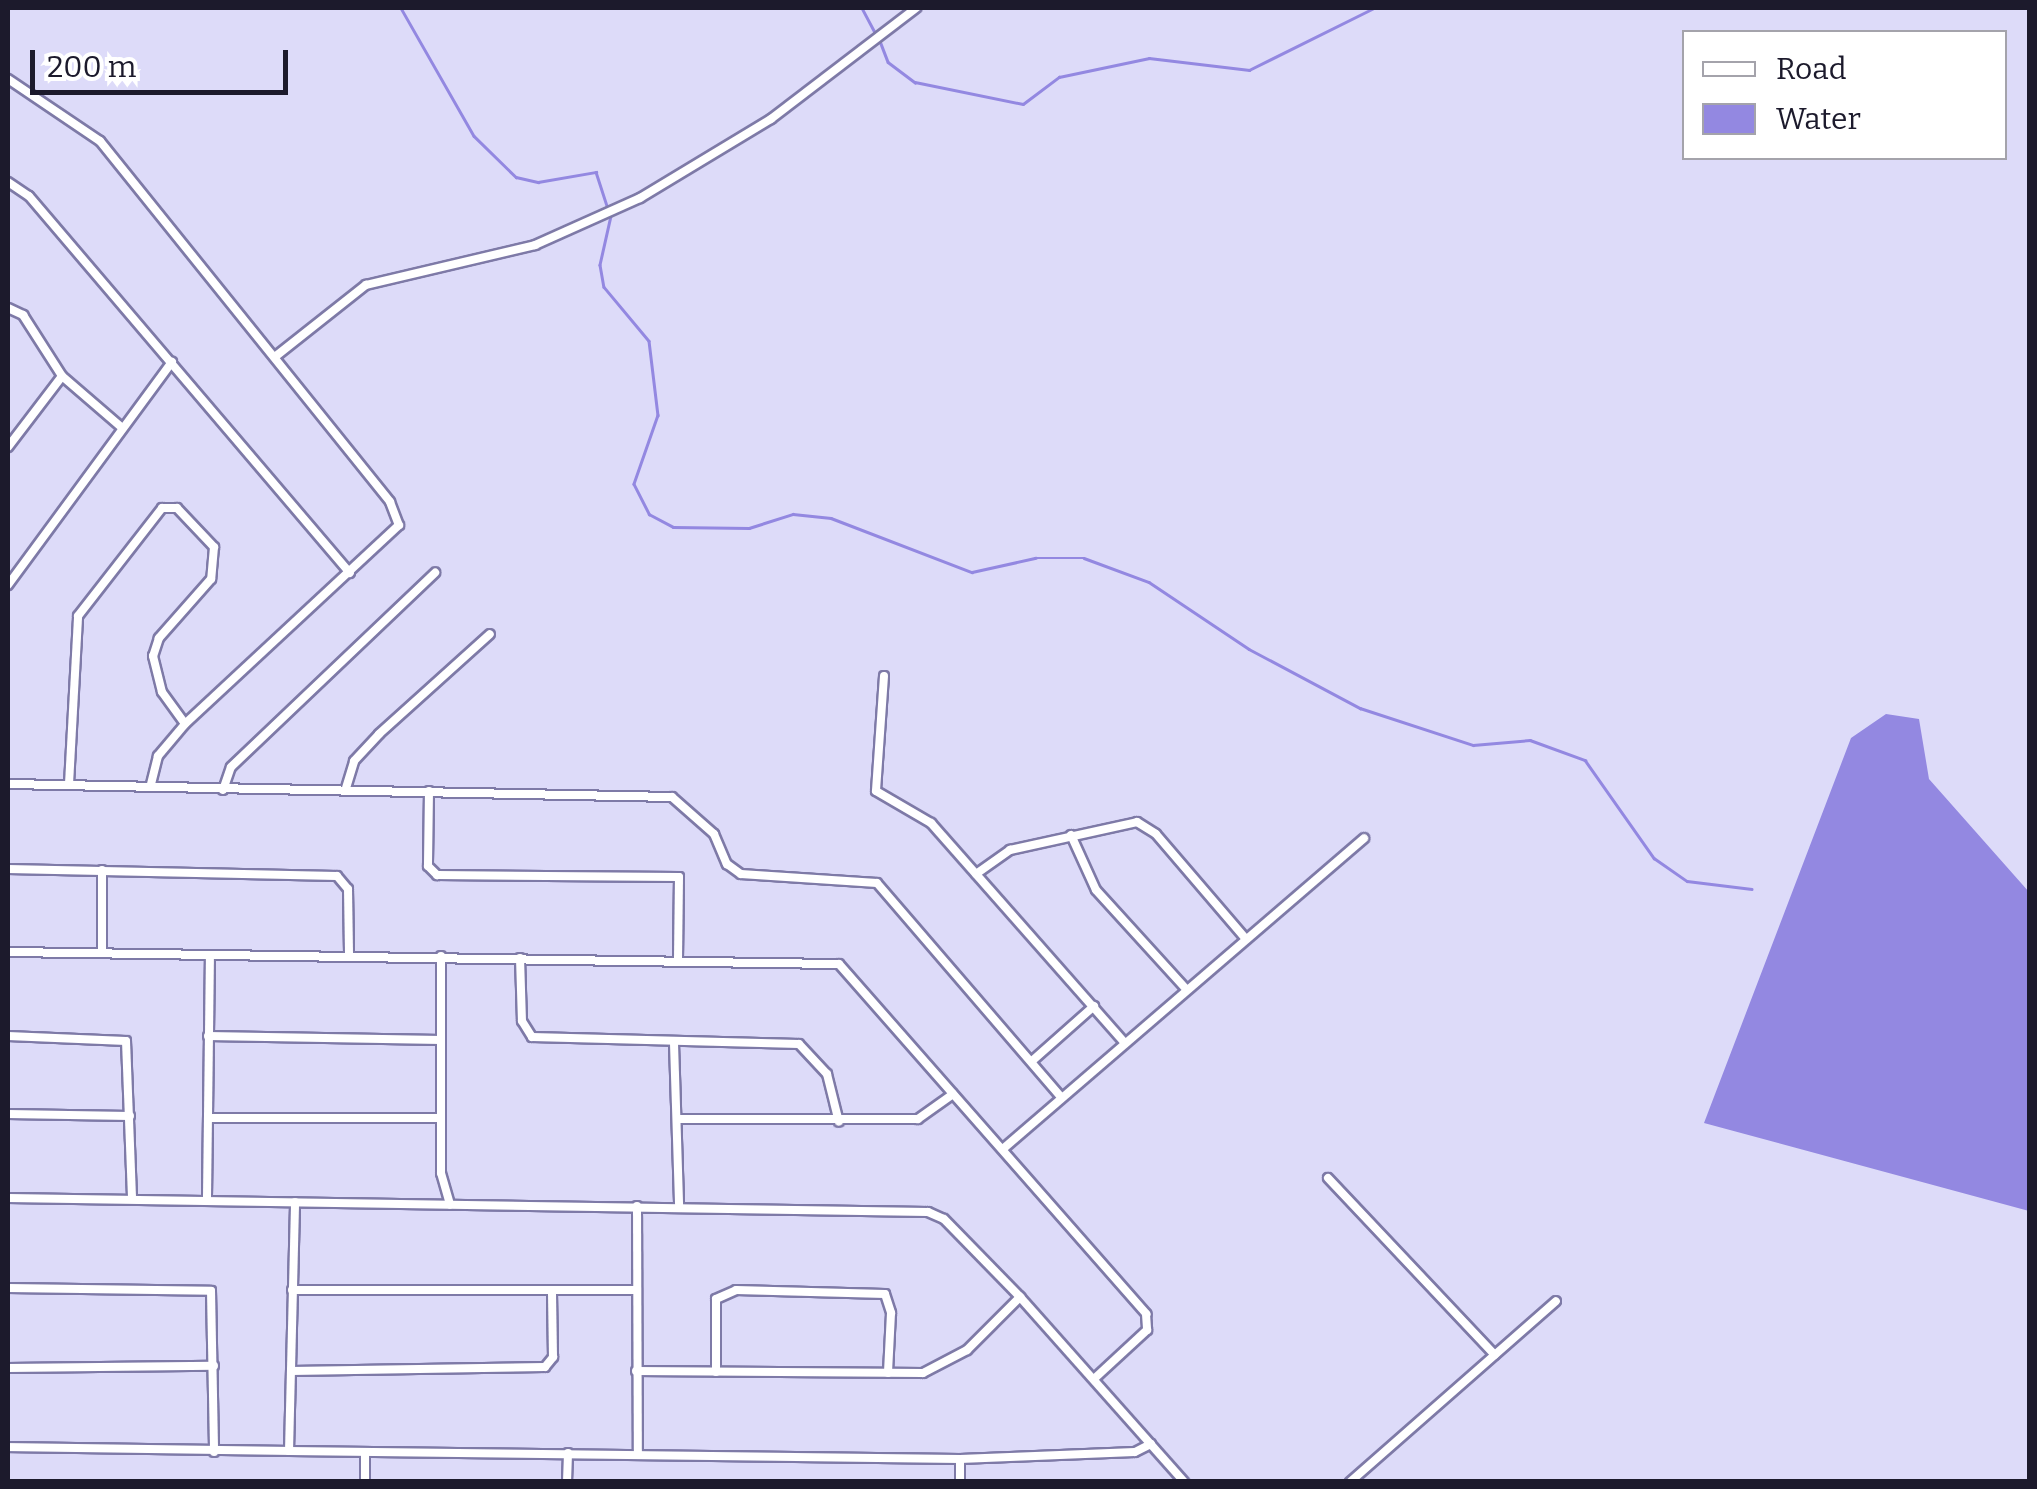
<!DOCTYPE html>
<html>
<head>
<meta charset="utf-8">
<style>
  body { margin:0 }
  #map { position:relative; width:2037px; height:1489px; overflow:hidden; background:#dddbf9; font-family:Bitter,serif }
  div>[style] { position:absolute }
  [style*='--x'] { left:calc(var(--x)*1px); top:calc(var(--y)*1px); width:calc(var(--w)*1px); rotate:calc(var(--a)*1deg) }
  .water>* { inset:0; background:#9388e1 }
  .stream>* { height:2.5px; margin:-1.25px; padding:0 1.25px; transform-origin:1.25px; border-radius:1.25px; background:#9388e1 }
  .roads { filter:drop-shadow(2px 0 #7e7aa7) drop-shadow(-2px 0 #7e7aa7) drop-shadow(0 2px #7e7aa7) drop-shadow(0 -2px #7e7aa7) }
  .minor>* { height:8px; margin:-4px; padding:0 4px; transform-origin:4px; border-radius:4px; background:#fff }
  span { translate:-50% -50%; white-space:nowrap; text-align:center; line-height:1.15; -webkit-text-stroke:10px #fff; paint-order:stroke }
  .frame { position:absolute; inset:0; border:10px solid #1c1a2c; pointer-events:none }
  .legend { position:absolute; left:1682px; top:30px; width:325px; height:130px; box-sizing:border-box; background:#fff; border:2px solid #a4a3ab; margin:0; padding:12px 18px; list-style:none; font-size:30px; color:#1c1a2c }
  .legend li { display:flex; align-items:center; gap:20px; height:50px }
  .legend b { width:50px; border:2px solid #a4a3ab }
  .scale { position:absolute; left:30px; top:50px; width:258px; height:45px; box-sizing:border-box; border:5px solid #1c1a2c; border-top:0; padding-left:12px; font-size:30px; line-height:35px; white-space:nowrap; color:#1c1a2c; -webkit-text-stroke:8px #fff; paint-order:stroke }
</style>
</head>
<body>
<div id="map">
  <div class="water">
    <i style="clip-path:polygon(1886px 714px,1919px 719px,1929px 779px,2029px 892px,2029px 1211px,1704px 1123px,1851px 738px)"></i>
  </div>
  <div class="stream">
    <i style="--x:401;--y:8;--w:147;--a:60.3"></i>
    <i style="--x:474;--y:136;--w:59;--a:44.3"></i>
    <i style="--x:516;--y:177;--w:23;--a:13"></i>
    <i style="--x:538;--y:182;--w:59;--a:-9.8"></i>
    <i style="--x:596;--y:172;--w:39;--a:72"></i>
    <i style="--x:862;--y:8;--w:30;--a:62"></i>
    <i style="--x:880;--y:41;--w:22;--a:69"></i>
    <i style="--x:888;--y:62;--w:34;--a:37"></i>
    <i style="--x:915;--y:82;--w:110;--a:11.5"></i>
    <i style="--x:1023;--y:104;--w:45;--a:-36.9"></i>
    <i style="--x:1059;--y:77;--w:92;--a:-11.9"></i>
    <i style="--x:1149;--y:58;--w:101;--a:6.8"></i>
    <i style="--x:1249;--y:70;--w:140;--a:-26.4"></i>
    <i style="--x:611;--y:216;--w:50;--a:102.7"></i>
    <i style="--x:600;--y:265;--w:22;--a:80"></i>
    <i style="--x:604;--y:287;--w:70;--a:50.2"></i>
    <i style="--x:649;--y:341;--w:75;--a:83.1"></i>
    <i style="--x:658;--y:415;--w:73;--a:109.2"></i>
    <i style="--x:634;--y:484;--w:34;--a:63"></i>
    <i style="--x:649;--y:514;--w:27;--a:28"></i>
    <i style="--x:673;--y:527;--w:76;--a:0.8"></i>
    <i style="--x:749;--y:528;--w:46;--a:-17.7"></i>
    <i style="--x:793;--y:514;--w:38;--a:6"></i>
    <i style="--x:831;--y:518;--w:151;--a:21"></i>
    <i style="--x:972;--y:572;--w:65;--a:-12.5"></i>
    <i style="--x:1035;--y:558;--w:49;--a:0"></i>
    <i style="--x:1084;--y:558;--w:69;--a:20.3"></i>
    <i style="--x:1149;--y:582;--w:120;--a:33.8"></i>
    <i style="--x:1249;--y:649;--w:126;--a:28"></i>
    <i style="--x:1360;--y:708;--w:119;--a:18.1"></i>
    <i style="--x:1473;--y:745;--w:57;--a:-5"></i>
    <i style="--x:1530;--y:740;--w:59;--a:20"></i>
    <i style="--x:1585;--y:760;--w:120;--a:54.9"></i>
    <i style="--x:1654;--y:858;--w:40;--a:34.9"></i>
    <i style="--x:1687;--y:881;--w:65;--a:7"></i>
  </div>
  <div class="roads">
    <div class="minor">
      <i style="--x:8;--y:79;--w:111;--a:34"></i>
      <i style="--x:100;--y:141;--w:463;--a:51.2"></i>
      <i style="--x:390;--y:502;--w:25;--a:69"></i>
      <i style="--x:399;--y:525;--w:292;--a:137.1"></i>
      <i style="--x:185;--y:724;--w:42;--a:130.2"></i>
      <i style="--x:158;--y:756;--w:32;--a:104"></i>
      <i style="--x:8;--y:182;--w:25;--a:34"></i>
      <i style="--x:29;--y:196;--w:495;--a:49.6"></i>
      <i style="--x:8;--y:308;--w:17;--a:25"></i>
      <i style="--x:23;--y:315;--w:72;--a:57.4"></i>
      <i style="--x:62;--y:376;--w:77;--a:40.8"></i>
      <i style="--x:276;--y:356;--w:115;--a:-38.3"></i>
      <i style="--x:366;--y:285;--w:174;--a:-13.3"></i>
      <i style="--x:535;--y:245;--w:115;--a:-24.1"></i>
      <i style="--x:640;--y:198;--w:153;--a:-31.1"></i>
      <i style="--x:771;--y:119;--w:183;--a:-37.4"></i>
      <i style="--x:8;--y:447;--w:89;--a:-52.7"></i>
      <i style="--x:8;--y:585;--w:277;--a:-53.7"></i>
      <i style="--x:884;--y:676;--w:115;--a:94"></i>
      <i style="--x:876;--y:791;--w:64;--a:30.2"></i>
      <i style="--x:931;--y:823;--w:292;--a:48.6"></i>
      <i style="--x:8;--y:784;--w:664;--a:1.12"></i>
      <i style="--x:672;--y:797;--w:56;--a:41.4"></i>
      <i style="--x:714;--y:834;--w:33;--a:67"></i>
      <i style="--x:727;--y:864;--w:17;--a:36"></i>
      <i style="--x:741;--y:874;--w:136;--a:3.8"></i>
      <i style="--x:877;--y:883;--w:282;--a:49.3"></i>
      <i style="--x:69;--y:784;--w:168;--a:-86.9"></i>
      <i style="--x:78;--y:616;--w:137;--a:-52.1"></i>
      <i style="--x:162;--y:508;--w:15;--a:0"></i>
      <i style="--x:177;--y:508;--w:54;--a:46.5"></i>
      <i style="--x:214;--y:547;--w:32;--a:95"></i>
      <i style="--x:211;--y:579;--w:79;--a:131.4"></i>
      <i style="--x:159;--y:638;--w:19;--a:108"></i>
      <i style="--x:153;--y:656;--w:37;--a:76"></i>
      <i style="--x:162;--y:692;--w:39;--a:54"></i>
      <i style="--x:346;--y:788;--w:28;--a:-73"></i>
      <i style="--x:354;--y:761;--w:37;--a:-47"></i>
      <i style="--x:379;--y:734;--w:149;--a:-42"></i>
      <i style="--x:223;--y:790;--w:24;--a:-71"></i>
      <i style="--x:231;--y:767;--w:282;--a:-43.6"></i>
      <i style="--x:429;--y:791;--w:75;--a:90.8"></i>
      <i style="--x:428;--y:866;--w:13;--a:45"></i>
      <i style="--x:437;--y:875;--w:242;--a:0.5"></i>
      <i style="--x:679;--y:877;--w:83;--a:90.7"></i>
      <i style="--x:1071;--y:835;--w:60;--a:65.6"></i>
      <i style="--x:1096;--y:890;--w:134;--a:47.7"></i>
      <i style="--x:8;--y:869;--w:329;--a:1.2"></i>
      <i style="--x:337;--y:876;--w:17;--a:50"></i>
      <i style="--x:348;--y:889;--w:66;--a:89.1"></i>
      <i style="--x:102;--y:870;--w:83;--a:90"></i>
      <i style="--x:976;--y:874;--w:42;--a:-35.2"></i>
      <i style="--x:1010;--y:850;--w:130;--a:-12.4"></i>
      <i style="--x:1137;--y:822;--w:22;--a:32"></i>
      <i style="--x:1156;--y:834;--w:138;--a:49.4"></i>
      <i style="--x:8;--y:952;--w:831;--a:0.83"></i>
      <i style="--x:839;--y:964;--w:466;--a:48.7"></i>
      <i style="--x:1146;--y:1314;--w:16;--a:86"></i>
      <i style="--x:1147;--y:1330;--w:71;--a:137.3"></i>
      <i style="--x:441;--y:956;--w:217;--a:90"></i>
      <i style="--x:441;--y:1173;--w:33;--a:74"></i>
      <i style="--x:520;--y:958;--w:63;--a:88.2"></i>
      <i style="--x:522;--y:1021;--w:19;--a:58"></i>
      <i style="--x:532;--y:1037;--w:267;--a:1.5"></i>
      <i style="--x:799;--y:1044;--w:41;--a:47"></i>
      <i style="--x:827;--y:1074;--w:49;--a:76"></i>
      <i style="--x:8;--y:1036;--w:118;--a:2.4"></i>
      <i style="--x:126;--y:1041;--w:157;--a:87.8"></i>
      <i style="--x:208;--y:1036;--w:233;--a:1"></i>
      <i style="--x:674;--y:1043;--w:163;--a:88.2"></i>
      <i style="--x:1032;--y:1061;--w:83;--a:-41.6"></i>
      <i style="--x:8;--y:1114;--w:122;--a:0.9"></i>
      <i style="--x:208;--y:1118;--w:233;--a:0"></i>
      <i style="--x:677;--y:1119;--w:241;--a:0"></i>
      <i style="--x:918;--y:1119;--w:43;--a:-35.5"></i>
      <i style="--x:1004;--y:1148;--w:475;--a:-40.7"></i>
      <i style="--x:1328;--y:1178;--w:243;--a:46.7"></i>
      <i style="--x:207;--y:1197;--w:242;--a:-89.3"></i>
      <i style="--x:8;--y:1198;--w:920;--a:0.87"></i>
      <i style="--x:928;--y:1212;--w:17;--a:24"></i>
      <i style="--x:944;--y:1219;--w:109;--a:45.7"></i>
      <i style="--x:1020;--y:1297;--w:247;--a:48.4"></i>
      <i style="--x:637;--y:1206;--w:247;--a:89.8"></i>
      <i style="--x:8;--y:1288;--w:203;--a:0.8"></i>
      <i style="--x:211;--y:1291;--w:161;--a:88.9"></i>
      <i style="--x:292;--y:1290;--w:344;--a:0"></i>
      <i style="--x:8;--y:1368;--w:206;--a:-0.6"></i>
      <i style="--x:291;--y:1371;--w:254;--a:-0.9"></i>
      <i style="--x:545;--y:1367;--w:13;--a:-51"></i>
      <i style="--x:553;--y:1357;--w:67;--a:-90.9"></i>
      <i style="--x:636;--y:1371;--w:287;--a:0.4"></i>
      <i style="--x:923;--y:1373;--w:50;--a:-27.6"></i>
      <i style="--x:967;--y:1350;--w:75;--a:-45"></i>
      <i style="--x:716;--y:1372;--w:73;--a:-90"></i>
      <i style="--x:716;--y:1299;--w:22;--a:-24"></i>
      <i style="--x:736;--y:1290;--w:149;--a:1.5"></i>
      <i style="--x:885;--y:1294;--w:20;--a:72"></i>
      <i style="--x:891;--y:1313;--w:60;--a:92.9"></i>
      <i style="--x:8;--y:1447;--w:281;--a:0.8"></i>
      <i style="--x:289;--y:1451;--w:249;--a:-88.6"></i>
      <i style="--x:289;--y:1451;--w:671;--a:0.68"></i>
      <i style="--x:960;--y:1459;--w:175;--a:-2.3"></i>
      <i style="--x:1135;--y:1452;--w:18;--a:-27"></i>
      <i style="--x:960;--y:1459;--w:23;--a:90"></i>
      <i style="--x:365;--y:1482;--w:30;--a:-90"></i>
      <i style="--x:567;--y:1482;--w:29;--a:-88"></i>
      <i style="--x:1350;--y:1482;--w:274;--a:-41.3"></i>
    </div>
  </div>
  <div class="frame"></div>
  <ul class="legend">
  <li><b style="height:12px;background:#fff"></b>Road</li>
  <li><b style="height:28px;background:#9388e1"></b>Water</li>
  </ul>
  <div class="scale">200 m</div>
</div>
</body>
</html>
